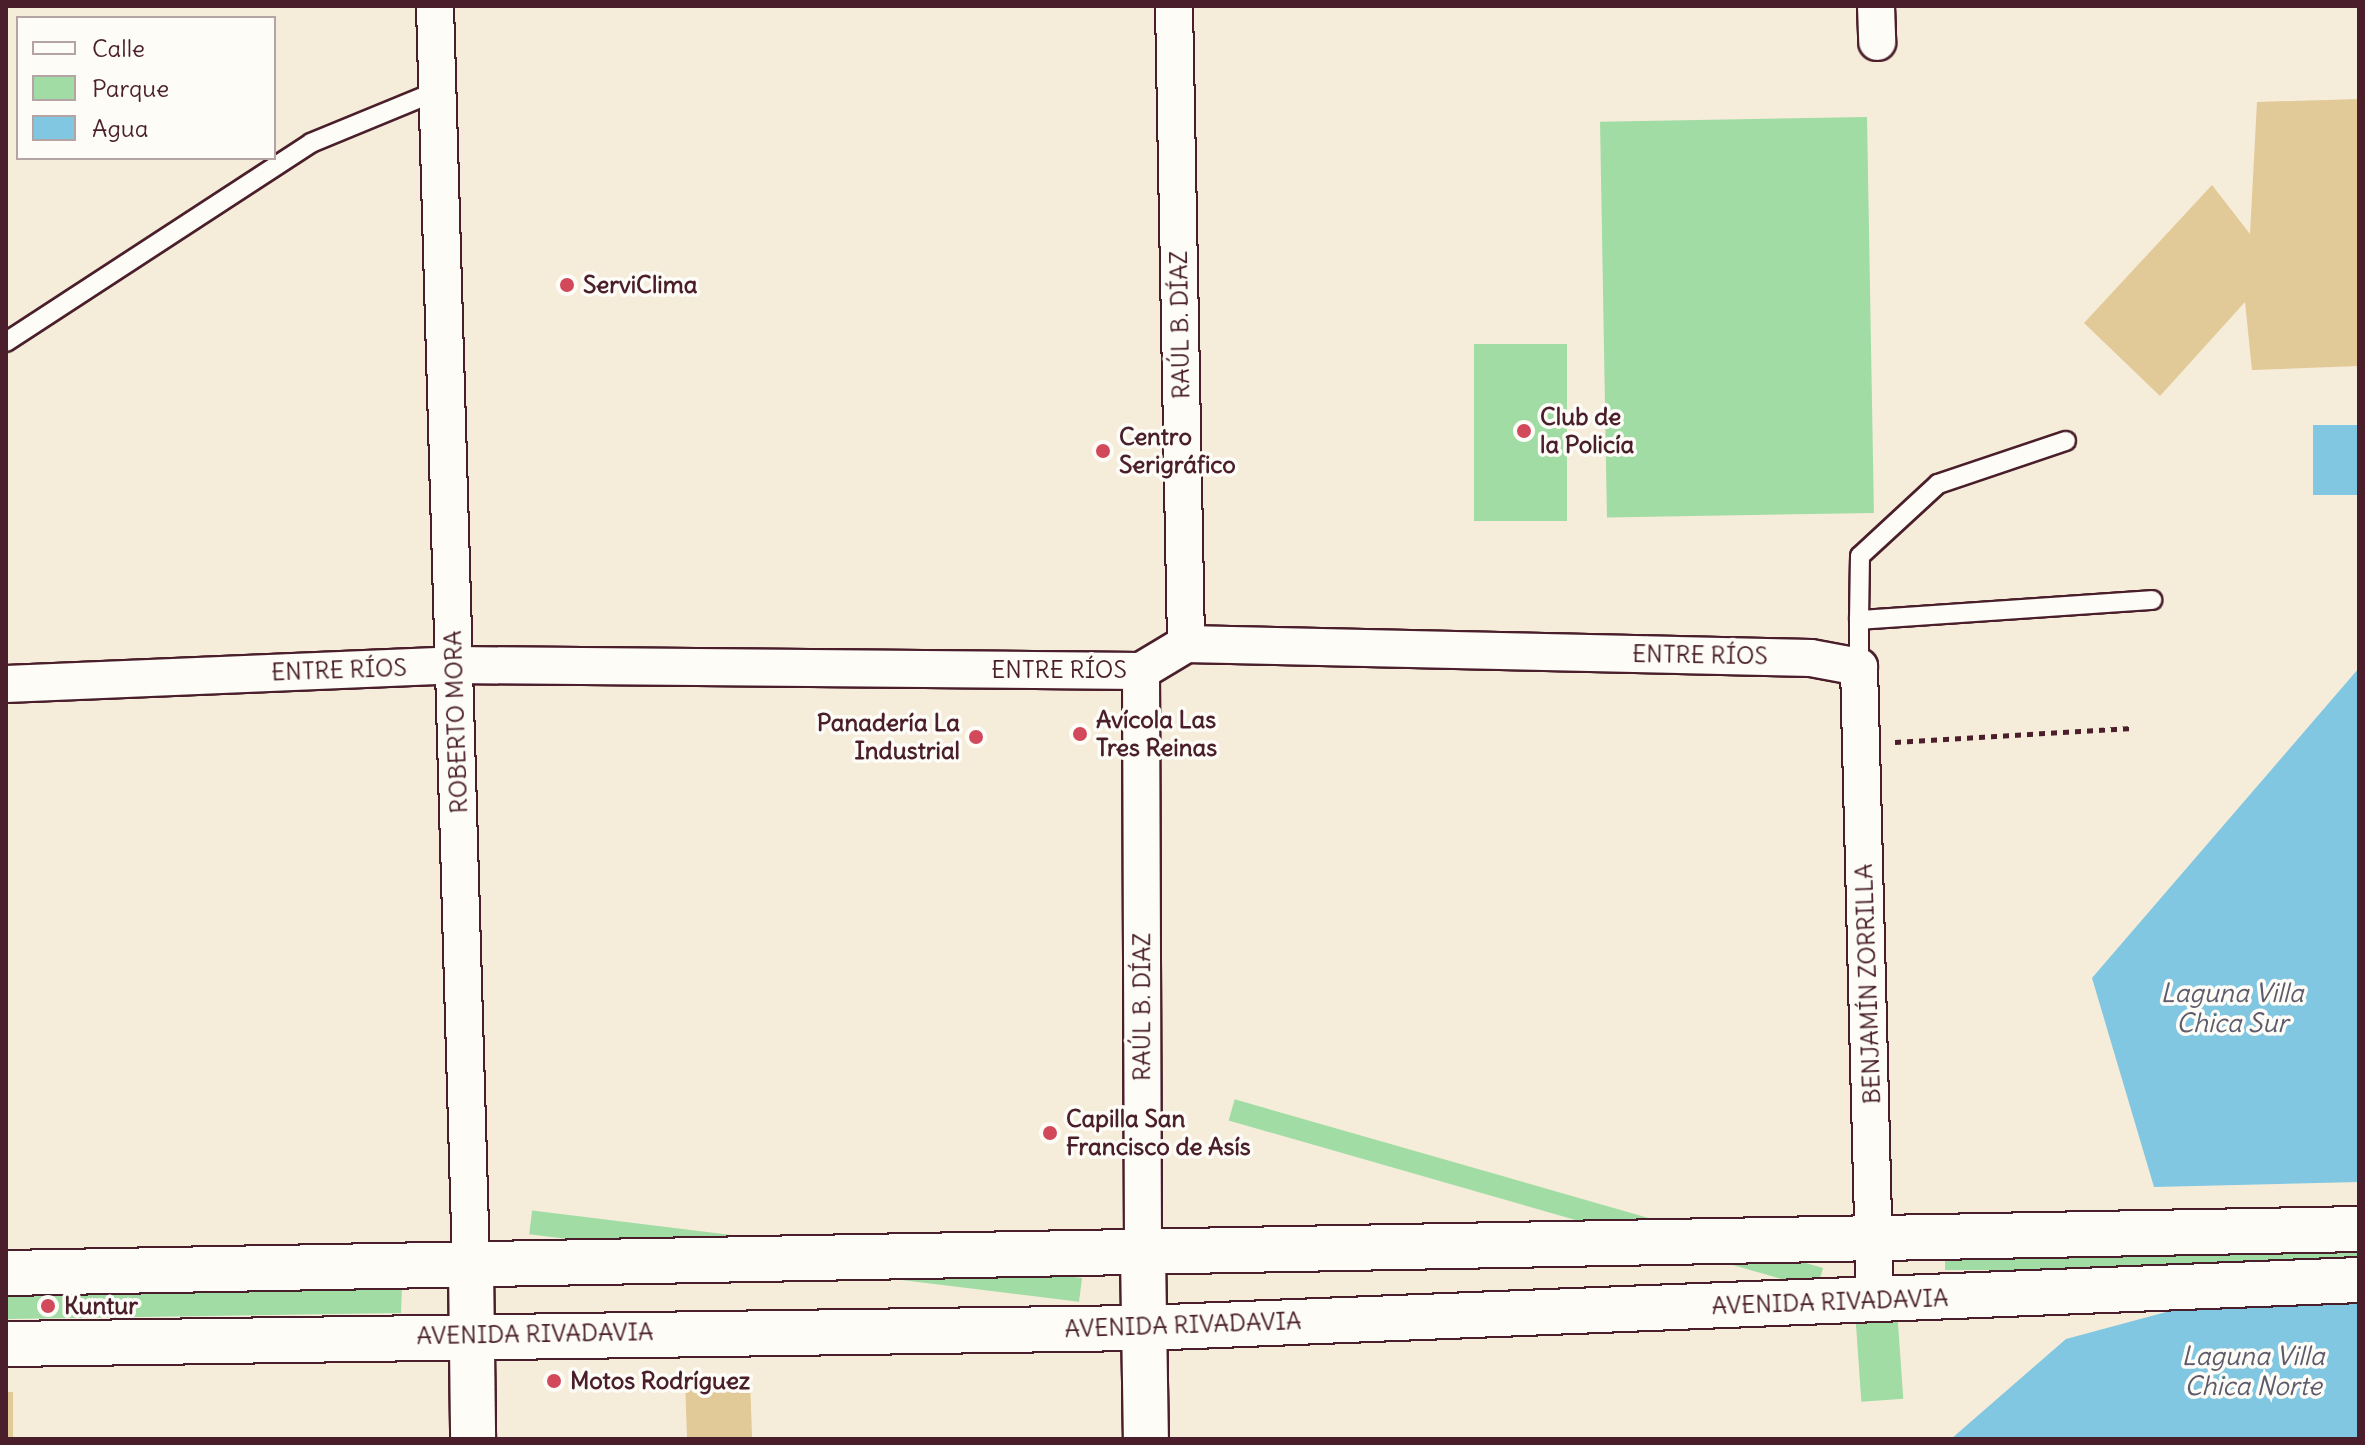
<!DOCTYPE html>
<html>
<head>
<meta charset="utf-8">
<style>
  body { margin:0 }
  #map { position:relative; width:2365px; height:1445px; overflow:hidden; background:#f5edda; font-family:Delius,sans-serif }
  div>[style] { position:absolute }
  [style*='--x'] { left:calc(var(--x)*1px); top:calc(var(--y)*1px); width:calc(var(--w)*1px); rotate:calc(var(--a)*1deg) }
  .green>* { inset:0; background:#a0dca4; transform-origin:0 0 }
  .water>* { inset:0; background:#81c7e2; transform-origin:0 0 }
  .building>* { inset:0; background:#e2c998; transform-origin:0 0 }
  .path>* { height:5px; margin-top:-2.5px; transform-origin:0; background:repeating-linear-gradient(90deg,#4a1f2b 0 6px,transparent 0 12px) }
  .roads { filter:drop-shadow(2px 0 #4a1f2b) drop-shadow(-2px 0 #4a1f2b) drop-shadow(0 2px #4a1f2b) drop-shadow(0 -2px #4a1f2b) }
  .lane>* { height:18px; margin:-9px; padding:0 9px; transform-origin:9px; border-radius:9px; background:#fdfcf7 }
  .street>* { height:36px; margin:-18px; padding:0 18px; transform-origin:18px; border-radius:18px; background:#fdfcf7 }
  .secondary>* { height:44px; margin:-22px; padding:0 22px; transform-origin:22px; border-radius:22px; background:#fdfcf7 }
  .dots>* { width:22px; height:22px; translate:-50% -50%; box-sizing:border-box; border:4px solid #fdfcf7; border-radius:50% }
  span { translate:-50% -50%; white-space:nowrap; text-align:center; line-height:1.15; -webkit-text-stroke:7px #fdfcf7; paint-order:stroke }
  .poi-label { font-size:24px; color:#4a1f2b; font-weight:700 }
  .left { translate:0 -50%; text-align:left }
  .right { translate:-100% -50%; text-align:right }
  .street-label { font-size:24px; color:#4a1f2b }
  .water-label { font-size:26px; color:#5d5a6b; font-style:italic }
  .frame { position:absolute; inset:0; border:8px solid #4a1f2b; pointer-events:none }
  .legend { position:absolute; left:16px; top:16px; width:260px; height:144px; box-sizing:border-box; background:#fdfcf7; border:2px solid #b5a4a5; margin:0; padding:10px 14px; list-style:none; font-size:24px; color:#4a1f2b }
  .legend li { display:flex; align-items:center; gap:16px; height:40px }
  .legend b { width:40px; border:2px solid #b5a4a5 }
</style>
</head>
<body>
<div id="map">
  <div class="green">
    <i style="left:1867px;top:117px;width:396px;height:267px;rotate:89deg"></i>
    <i style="left:1567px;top:344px;width:177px;height:93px;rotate:90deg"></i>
    <i style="left:2359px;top:1243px;width:27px;height:414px;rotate:90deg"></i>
    <i style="left:1823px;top:1268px;width:22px;height:612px;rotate:106deg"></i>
    <i style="left:1082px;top:1278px;width:24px;height:554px;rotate:97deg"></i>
    <i style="clip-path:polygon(402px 1287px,401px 1313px,6px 1319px,6px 1297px)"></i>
    <i style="left:1897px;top:1309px;width:90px;height:42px;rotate:86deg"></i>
  </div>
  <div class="water">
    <i style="left:2313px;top:425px;width:46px;height:70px"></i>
    <i style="clip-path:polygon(2359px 668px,2359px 1182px,2154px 1187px,2092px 978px)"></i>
    <i style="clip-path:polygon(2207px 1301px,2359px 1303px,2359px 1439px,1951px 1439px,2066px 1339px)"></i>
  </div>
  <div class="building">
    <i style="clip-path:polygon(2359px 99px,2359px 366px,2252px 370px,2245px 302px,2160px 396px,2084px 323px,2212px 185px,2250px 234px,2257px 102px)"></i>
    <i style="left:750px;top:1379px;width:60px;height:65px;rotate:88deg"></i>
    <i style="left:6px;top:1392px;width:7px;height:47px"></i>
  </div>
  <div class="path">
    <i style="--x:1895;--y:742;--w:238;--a:-3.4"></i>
  </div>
  <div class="roads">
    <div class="lane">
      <i style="--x:6;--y:342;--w:364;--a:-33.1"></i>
      <i style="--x:311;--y:143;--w:136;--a:-22.4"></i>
      <i style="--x:1859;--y:620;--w:64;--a:-89.1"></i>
      <i style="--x:1860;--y:556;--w:106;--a:-42.7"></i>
      <i style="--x:1938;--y:484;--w:135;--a:-18.6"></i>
      <i style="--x:1859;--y:667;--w:47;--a:-90"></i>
      <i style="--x:1859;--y:620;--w:294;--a:-3.9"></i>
    </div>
    <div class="street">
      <i style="--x:435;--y:6;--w:1260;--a:88.36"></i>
      <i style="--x:1174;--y:6;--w:638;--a:88.92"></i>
      <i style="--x:1876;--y:6;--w:36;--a:88"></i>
      <i style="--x:1141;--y:671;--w:583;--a:89.8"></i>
      <i style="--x:6;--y:684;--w:449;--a:-2.4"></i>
      <i style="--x:455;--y:665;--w:686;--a:0.5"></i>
      <i style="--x:1141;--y:671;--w:52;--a:-31"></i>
      <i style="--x:1186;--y:644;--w:625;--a:1.28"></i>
      <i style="--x:1811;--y:658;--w:49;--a:10.6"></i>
      <i style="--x:1859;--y:667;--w:633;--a:88.55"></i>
    </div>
    <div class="secondary">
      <i style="--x:1143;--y:1254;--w:185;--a:89.1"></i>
      <i style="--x:471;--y:1265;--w:174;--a:89.3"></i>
      <i style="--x:6;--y:1273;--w:2353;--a:-1.07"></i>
      <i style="--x:6;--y:1344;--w:1137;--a:-0.81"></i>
      <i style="--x:1143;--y:1328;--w:1217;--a:-2.26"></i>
    </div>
  </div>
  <div class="dots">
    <i style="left:567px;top:285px;background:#d1495b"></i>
    <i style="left:1524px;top:431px;background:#d1495b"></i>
    <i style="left:1103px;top:451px;background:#d1495b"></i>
    <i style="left:1080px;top:734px;background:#d1495b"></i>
    <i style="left:976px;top:737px;background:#d1495b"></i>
    <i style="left:1050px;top:1133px;background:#d1495b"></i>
    <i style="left:48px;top:1306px;background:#d1495b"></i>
    <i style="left:554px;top:1381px;background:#d1495b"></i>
  </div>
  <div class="poi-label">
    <span class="left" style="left:583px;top:285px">ServiClima</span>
    <span class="left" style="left:1540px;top:431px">Club de<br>la Policía</span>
    <span class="left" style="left:1119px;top:451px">Centro<br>Serigráfico</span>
    <span class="left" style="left:1096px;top:734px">Avícola Las<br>Tres Reinas</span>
    <span class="right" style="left:960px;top:737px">Panadería La<br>Industrial</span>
    <span class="left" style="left:1066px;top:1133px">Capilla San<br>Francisco de Asís</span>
    <span class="left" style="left:64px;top:1306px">Kuntur</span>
    <span class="left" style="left:570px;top:1381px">Motos Rodríguez</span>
  </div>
  <div class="street-label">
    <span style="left:1180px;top:325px;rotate:-91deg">RAÚL B. DÍAZ</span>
    <span style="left:1700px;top:655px;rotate:1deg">ENTRE RÍOS</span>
    <span style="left:339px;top:670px;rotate:-2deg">ENTRE RÍOS</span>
    <span style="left:1059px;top:670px">ENTRE RÍOS</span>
    <span style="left:456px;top:722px;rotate:-92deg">ROBERTO MORA</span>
    <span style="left:1868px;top:984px;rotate:-92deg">BENJAMÍN ZORRILLA</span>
    <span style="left:1142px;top:1007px;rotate:-90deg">RAÚL B. DÍAZ</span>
    <span style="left:1830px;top:1302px;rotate:-2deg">AVENIDA RIVADAVIA</span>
    <span style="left:1183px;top:1325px;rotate:-2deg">AVENIDA RIVADAVIA</span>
    <span style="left:535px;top:1334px;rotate:-1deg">AVENIDA RIVADAVIA</span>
  </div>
  <div class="water-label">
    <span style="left:2232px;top:1008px">Laguna Villa<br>Chica Sur</span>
    <span style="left:2253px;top:1371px">Laguna Villa<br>Chica Norte</span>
  </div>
  <div class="frame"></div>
  <ul class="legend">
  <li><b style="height:10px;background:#fdfcf7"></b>Calle</li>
  <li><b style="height:22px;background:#a0dca4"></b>Parque</li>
  <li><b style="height:22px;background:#81c7e2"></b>Agua</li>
  </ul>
</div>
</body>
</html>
